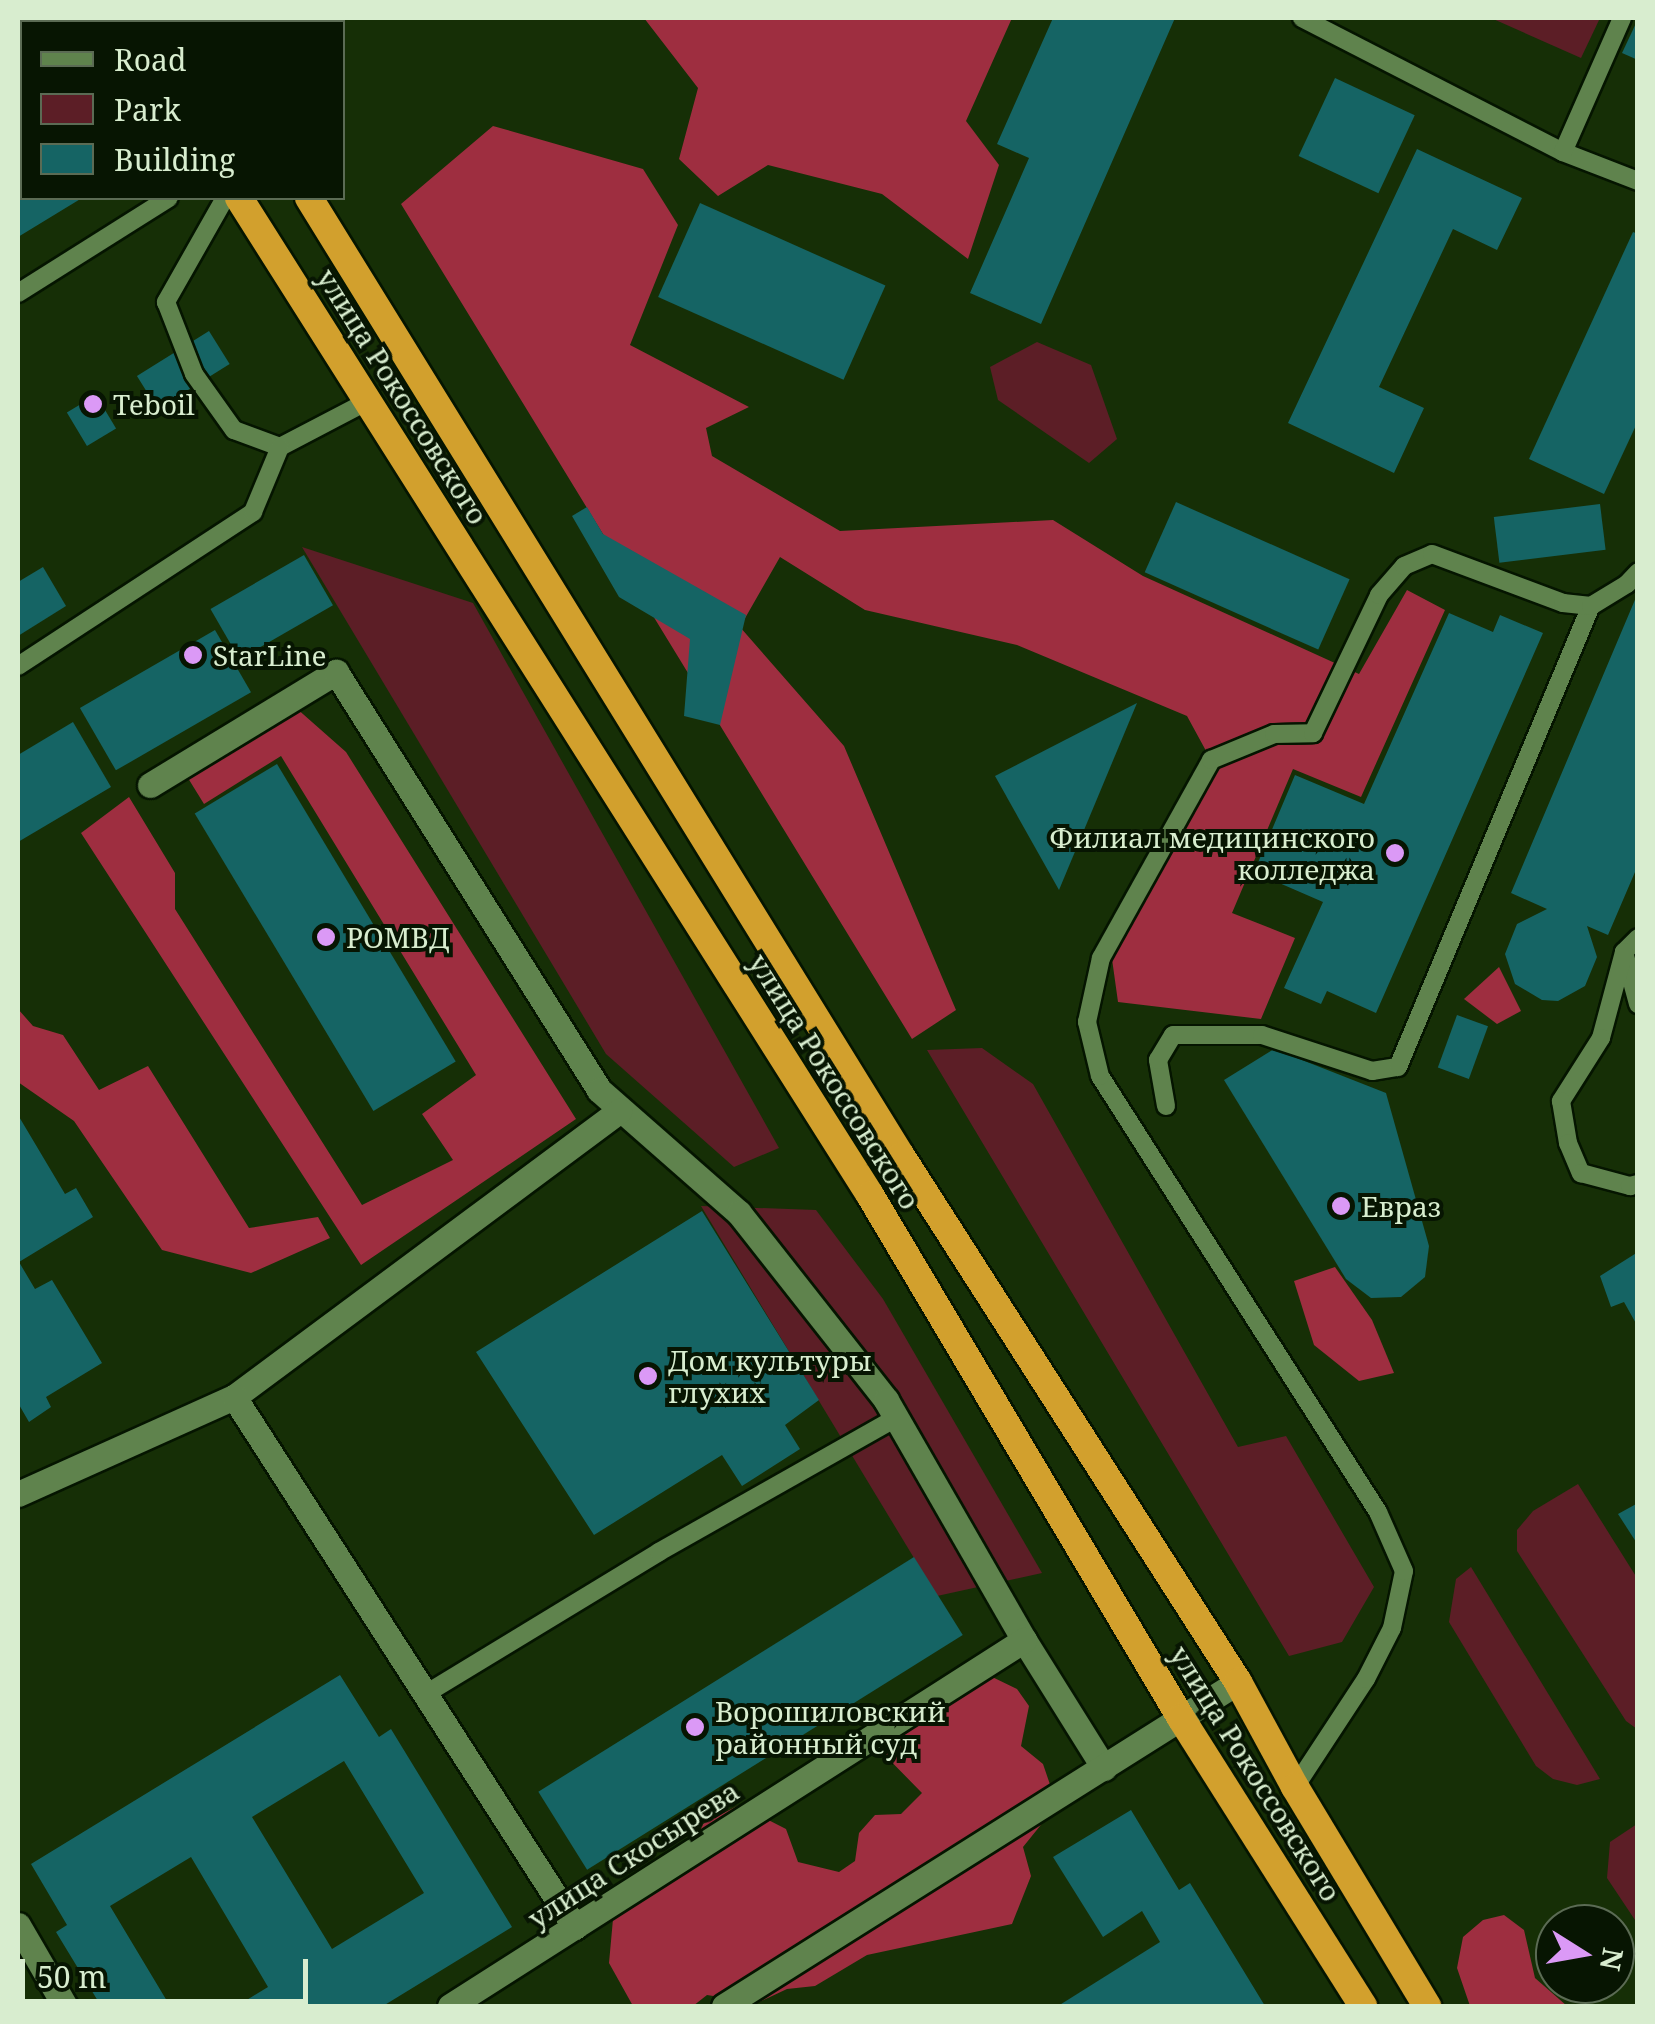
<!DOCTYPE html>
<html>
<head>
<meta charset="utf-8">
<style>
  body { margin:0 }
  #map { position:relative; width:1655px; height:2024px; overflow:hidden; background:#162f06; font-family:"Noto Serif",serif }
  div>[style] { position:absolute }
  [style*='--x'] { left:calc(var(--x)*1px); top:calc(var(--y)*1px); width:calc(var(--w)*1px); rotate:calc(var(--a)*1deg) }
  .green>* { inset:0; background:#5c1e26 }
  .forest>* { inset:0; background:#9e2e40 }
  .building>* { inset:0; background:#156464; transform-origin:0 0 }
  .roads { filter:drop-shadow(2px 0 #051500) drop-shadow(-2px 0 #051500) drop-shadow(0 2px #051500) drop-shadow(0 -2px #051500) }
  .service>* { height:18px; margin:-9px; padding:0 9px; transform-origin:9px; border-radius:9px; background:#5f834d }
  .minor>* { height:25px; margin:-12.5px; padding:0 12.5px; transform-origin:12.5px; border-radius:12.5px; background:#5f834d }
  .trunk>* { height:28px; margin:-14px; padding:0 14px; transform-origin:14px; border-radius:14px; background:#d2a02d }
  .dots>* { width:28px; height:28px; translate:-50% -50%; box-sizing:border-box; border:5px solid #071502; border-radius:50% }
  span { translate:-50% -50%; white-space:nowrap; text-align:center; line-height:1.15; -webkit-text-stroke:8px #071502; paint-order:stroke }
  .street-label { font-size:28px; color:#d8edcf }
  .poi-label { font-size:28px; color:#d8edcf }
  .left { translate:0 -50%; text-align:left }
  .right { translate:-100% -50%; text-align:right }
  .frame { position:absolute; inset:0; border:20px solid #d8edcf; pointer-events:none }
  .legend { position:absolute; left:20px; top:20px; width:325px; height:180px; box-sizing:border-box; background:#071502; border:2px solid #5b6b54; margin:0; padding:12px 18px; list-style:none; font-size:30px; color:#d8edcf }
  .legend li { display:flex; align-items:center; gap:20px; height:50px }
  .legend b { width:50px; border:2px solid #5b6b54 }
  .north { position:absolute; left:1535px; top:1904px; width:100px; height:100px; box-sizing:border-box; background:#071502; border:2px solid #5b6b54; border-radius:50%; rotate:101deg; font-size:28px; font-weight:700; line-height:40px; text-align:center; color:#d8edcf }
  .north::after { content:''; display:block; margin:auto; width:35px; height:45px; background:#db99f6; clip-path:polygon(50% 0,100% 100%,50% 72%,0 100%) }
  .scale { position:absolute; left:20px; top:1959px; width:288px; height:45px; box-sizing:border-box; border:5px solid #d8edcf; border-top:0; padding-left:12px; font-size:30px; line-height:35px; white-space:nowrap; color:#d8edcf; -webkit-text-stroke:8px #071502; paint-order:stroke }
</style>
</head>
<body>
<div id="map">
  <div class="green">
    <i style="clip-path:polygon(1491px 18px,1600px 18px,1581px 58px)"></i>
    <i style="clip-path:polygon(1037px 342px,1091px 365px,1117px 439px,1089px 463px,998px 400px,990px 367px)"></i>
    <i style="clip-path:polygon(302px 547px,473px 603px,779px 1148px,734px 1167px,606px 1054px)"></i>
    <i style="clip-path:polygon(982px 1048px,1033px 1084px,1238px 1447px,1286px 1436px,1374px 1587px,1342px 1642px,1289px 1656px,927px 1050px)"></i>
    <i style="clip-path:polygon(701px 1206px,816px 1210px,883px 1299px,1042px 1573px,937px 1596px)"></i>
    <i style="clip-path:polygon(1578px 1484px,1637px 1578px,1637px 1729px,1626px 1721px,1517px 1551px,1517px 1530px,1533px 1511px)"></i>
    <i style="clip-path:polygon(1471px 1567px,1600px 1779px,1577px 1785px,1553px 1779px,1536px 1766px,1449px 1622px,1456px 1579px)"></i>
    <i style="clip-path:polygon(1637px 1824px,1638px 1825px,1637px 1923px,1607px 1878px,1610px 1842px)"></i>
  </div>
  <div class="forest">
    <i style="clip-path:polygon(644px 18px,1012px 18px,966px 121px,999px 165px,968px 259px,882px 194px,768px 165px,718px 196px,679px 159px,698px 88px)"></i>
    <i style="clip-path:polygon(493px 126px,643px 169px,678px 225px,630px 345px,749px 407px,706px 428px,712px 456px,840px 531px,1053px 520px,1143px 576px,1359px 674px,1407px 590px,1445px 610px,1361px 797px,1293px 769px,1232px 913px,1295px 938px,1261px 1019px,1118px 1002px,1112px 959px,1217px 771px,1187px 716px,1017px 645px,865px 610px,780px 557px,740px 627px,844px 746px,956px 1010px,912px 1039px,401px 204px)"></i>
    <i style="clip-path:polygon(295px 707px,346px 752px,576px 1119px,361px 1265px,81px 833px,129px 797px,175px 873px,175px 909px,362px 1205px,453px 1160px,422px 1114px,476px 1075px,281px 756px,204px 804px,183px 770px)"></i>
    <i style="clip-path:polygon(1499px 967px,1521px 1011px,1497px 1024px,1464px 999px)"></i>
    <i style="clip-path:polygon(18px 1009px,33px 1026px,63px 1035px,99px 1090px,148px 1066px,249px 1228px,318px 1217px,330px 1238px,251px 1273px,162px 1250px,74px 1121px,18px 1082px)"></i>
    <i style="clip-path:polygon(1335px 1267px,1372px 1320px,1394px 1373px,1359px 1381px,1314px 1345px,1294px 1281px)"></i>
    <i style="clip-path:polygon(986px 1674px,1017px 1689px,1029px 1706px,1021px 1746px,1043px 1764px,1057px 1805px,1023px 1847px,1031px 1876px,1012px 1924px,867px 1955px,815px 1986px,787px 1989px,757px 2003px,707px 1995px,693px 2006px,633px 2006px,609px 1963px,614px 1908px,686px 1863px,703px 1824px,739px 1805px,786px 1829px,798px 1862px,839px 1872px,855px 1861px,859px 1833px,875px 1815px,901px 1814px,922px 1793px,872px 1742px)"></i>
    <i style="clip-path:polygon(1504px 1915px,1524px 1930px,1535px 1978px,1567px 2006px,1470px 2006px,1457px 1968px,1463px 1937px,1483px 1920px)"></i>
  </div>
  <div class="building">
    <i style="clip-path:polygon(1053px 18px,1175px 18px,1041px 324px,970px 293px,1029px 158px,997px 144px)"></i>
    <i style="clip-path:polygon(1638px 19px,1638px 60px,1622px 53px)"></i>
    <i style="left:1335px;top:78px;width:88px;height:86px;rotate:25deg"></i>
    <i style="clip-path:polygon(1417px 149px,1522px 198px,1497px 250px,1453px 229px,1379px 387px,1424px 408px,1394px 473px,1288px 423px)"></i>
    <i style="clip-path:polygon(22px 151px,22px 198px,82px 198px,18px 237px,18px 154px)"></i>
    <i style="left:700px;top:203px;width:203px;height:103px;rotate:24deg"></i>
    <i style="clip-path:polygon(1633px 232px,1638px 234px,1638px 421px,1604px 494px,1529px 459px)"></i>
    <i style="left:209px;top:331px;width:39px;height:85px;rotate:58deg"></i>
    <i style="left:96px;top:395px;width:39px;height:34px;rotate:59deg"></i>
    <i style="left:1176px;top:502px;width:190px;height:77px;rotate:24deg"></i>
    <i style="left:1600px;top:504px;width:46px;height:107px;rotate:83deg"></i>
    <i style="clip-path:polygon(587px 507px,603px 534px,746px 615px,720px 725px,684px 716px,690px 639px,619px 597px,572px 516px)"></i>
    <i style="left:304px;top:555px;width:58px;height:108px;rotate:60deg"></i>
    <i style="clip-path:polygon(43px 567px,66px 606px,18px 636px,18px 582px)"></i>
    <i style="clip-path:polygon(1637px 595px,1638px 865px,1608px 935px,1587px 926px,1597px 957px,1585px 986px,1558px 1001px,1542px 1000px,1515px 984px,1505px 954px,1517px 924px,1547px 909px,1511px 893px)"></i>
    <i style="clip-path:polygon(1449px 613px,1493px 632px,1500px 615px,1543px 633px,1376px 1013px,1327px 991px,1321px 1004px,1284px 988px,1323px 902px,1254px 872px,1295px 775px,1364px 804px)"></i>
    <i style="left:215px;top:630px;width:72px;height:156px;rotate:60deg"></i>
    <i style="clip-path:polygon(1137px 703px,1059px 890px,995px 776px)"></i>
    <i style="clip-path:polygon(73px 722px,111px 787px,18px 842px,18px 755px)"></i>
    <i style="left:277px;top:764px;width:347px;height:96px;rotate:59deg"></i>
    <i style="left:1457px;top:1015px;width:33px;height:56px;rotate:20deg"></i>
    <i style="clip-path:polygon(1274px 1049px,1386px 1093px,1429px 1246px,1425px 1277px,1401px 1297px,1371px 1298px,1346px 1279px,1224px 1080px)"></i>
    <i style="clip-path:polygon(18px 1115px,65px 1194px,76px 1188px,93px 1217px,19px 1262px,35px 1289px,52px 1280px,102px 1363px,46px 1397px,51px 1407px,29px 1422px,18px 1403px)"></i>
    <i style="clip-path:polygon(702px 1211px,819px 1400px,785px 1425px,800px 1449px,742px 1486px,722px 1455px,594px 1535px,476px 1352px)"></i>
    <i style="clip-path:polygon(1638px 1252px,1638px 1327px,1624px 1302px,1611px 1307px,1600px 1276px)"></i>
    <i style="clip-path:polygon(1638px 1503px,1638px 1545px,1618px 1514px)"></i>
    <i style="left:914px;top:1557px;width:92px;height:443px;rotate:58deg"></i>
    <i style="clip-path:polygon(evenodd,340px 1675px,379px 1737px,391px 1729px,512px 1927px,383px 2006px,237px 2006px,268px 1987px,191px 1857px,110px 1906px,170px 2006px,101px 2006px,56px 1932px,67px 1925px,31px 1864px,340px 1675px,344px 1761px,424px 1893px,332px 1949px,252px 1817px,344px 1761px)"></i>
    <i style="clip-path:polygon(1131px 1810px,1179px 1890px,1190px 1883px,1265px 2006px,1058px 2006px,1160px 1942px,1142px 1911px,1103px 1937px,1053px 1857px)"></i>
  </div>
  <div class="roads">
    <div class="service">
      <i style="--x:52;--y:18;--w:53;--a:4.3"></i>
      <i style="--x:1302;--y:18;--w:293;--a:27.2"></i>
      <i style="--x:1563;--y:152;--w:80;--a:21.1"></i>
      <i style="--x:18;--y:75;--w:5;--a:-37"></i>
      <i style="--x:18;--y:116;--w:5;--a:-37"></i>
      <i style="--x:1563;--y:152;--w:146;--a:-66.2"></i>
      <i style="--x:225;--y:198;--w:120;--a:119.6"></i>
      <i style="--x:166;--y:302;--w:77;--a:68.7"></i>
      <i style="--x:194;--y:374;--w:69;--a:54.5"></i>
      <i style="--x:234;--y:430;--w:49;--a:20.3"></i>
      <i style="--x:280;--y:447;--w:99;--a:-27.6"></i>
      <i style="--x:18;--y:293;--w:178;--a:-32.2"></i>
      <i style="--x:18;--y:666;--w:281;--a:-33.2"></i>
      <i style="--x:253;--y:512;--w:70;--a:-67.4"></i>
      <i style="--x:1638;--y:938;--w:20;--a:135"></i>
      <i style="--x:1624;--y:952;--w:54;--a:74.9"></i>
      <i style="--x:1624;--y:952;--w:89;--a:105"></i>
      <i style="--x:1601;--y:1038;--w:75;--a:122.4"></i>
      <i style="--x:1561;--y:1101;--w:43;--a:80.5"></i>
      <i style="--x:1568;--y:1143;--w:33;--a:67"></i>
      <i style="--x:1581;--y:1173;--w:51;--a:14.9"></i>
      <i style="--x:1630;--y:1186;--w:8;--a:-14"></i>
      <i style="--x:1166;--y:1106;--w:47;--a:-99.9"></i>
      <i style="--x:1158;--y:1060;--w:29;--a:-59"></i>
      <i style="--x:1173;--y:1035;--w:89;--a:0"></i>
      <i style="--x:1262;--y:1035;--w:116;--a:18.1"></i>
      <i style="--x:1372;--y:1071;--w:26;--a:-9"></i>
      <i style="--x:1398;--y:1067;--w:500;--a:-67.3"></i>
      <i style="--x:424;--y:1695;--w:275;--a:-31.3"></i>
      <i style="--x:659;--y:1552;--w:272;--a:-29.5"></i>
      <i style="--x:1295;--y:1787;--w:129;--a:-56.7"></i>
      <i style="--x:1366;--y:1679;--w:57;--a:-63"></i>
      <i style="--x:1392;--y:1628;--w:58;--a:-78.1"></i>
      <i style="--x:1404;--y:1571;--w:64;--a:-113.8"></i>
      <i style="--x:1378;--y:1512;--w:517;--a:-122.52"></i>
      <i style="--x:1100;--y:1076;--w:56;--a:-103.5"></i>
      <i style="--x:1087;--y:1022;--w:66;--a:-77.7"></i>
      <i style="--x:1101;--y:958;--w:227;--a:-60.9"></i>
      <i style="--x:1211;--y:760;--w:68;--a:-22.4"></i>
      <i style="--x:1274;--y:734;--w:39;--a:-1"></i>
      <i style="--x:1313;--y:733;--w:153;--a:-64.4"></i>
      <i style="--x:1379;--y:595;--w:38;--a:-49"></i>
      <i style="--x:1404;--y:566;--w:30;--a:-23"></i>
      <i style="--x:1432;--y:554;--w:140;--a:20.5"></i>
      <i style="--x:1563;--y:603;--w:28;--a:6"></i>
      <i style="--x:1591;--y:606;--w:42;--a:-31.4"></i>
      <i style="--x:1627;--y:584;--w:16;--a:-47"></i>
    </div>
    <div class="minor">
      <i style="--x:150;--y:785;--w:218;--a:-31.3"></i>
      <i style="--x:336;--y:672;--w:494;--a:57.8"></i>
      <i style="--x:599;--y:1090;--w:186;--a:41.3"></i>
      <i style="--x:739;--y:1213;--w:238;--a:51.8"></i>
      <i style="--x:886;--y:1400;--w:277;--a:60.1"></i>
      <i style="--x:1024;--y:1640;--w:151;--a:58"></i>
      <i style="--x:234;--y:1397;--w:480;--a:-36.6"></i>
      <i style="--x:18;--y:1494;--w:237;--a:-24.2"></i>
      <i style="--x:234;--y:1397;--w:630;--a:57.24"></i>
      <i style="--x:18;--y:1925;--w:94;--a:59.9"></i>
      <i style="--x:450;--y:2006;--w:681;--a:-32.52"></i>
      <i style="--x:724;--y:2006;--w:608;--a:-32.23"></i>
    </div>
    <div class="trunk">
      <i style="--x:125;--y:18;--w:6;--a:45"></i>
      <i style="--x:197;--y:18;--w:5;--a:53"></i>
      <i style="--x:239;--y:198;--w:1180;--a:57.67"></i>
      <i style="--x:870;--y:1195;--w:608;--a:59.26"></i>
      <i style="--x:1181;--y:1718;--w:341;--a:57.7"></i>
      <i style="--x:309;--y:198;--w:1126;--a:58.29"></i>
      <i style="--x:901;--y:1156;--w:625;--a:57.35"></i>
      <i style="--x:1238;--y:1682;--w:119;--a:61.5"></i>
      <i style="--x:1295;--y:1787;--w:256;--a:58.9"></i>
    </div>
  </div>
  <div class="dots">
    <i style="left:93px;top:404px;background:#db99f6"></i>
    <i style="left:193px;top:655px;background:#db99f6"></i>
    <i style="left:1395px;top:853px;background:#db99f6"></i>
    <i style="left:326px;top:937px;background:#db99f6"></i>
    <i style="left:1341px;top:1206px;background:#db99f6"></i>
    <i style="left:648px;top:1376px;background:#db99f6"></i>
    <i style="left:695px;top:1727px;background:#db99f6"></i>
  </div>
  <div class="street-label">
    <span style="left:403px;top:396px;rotate:58deg">улица Рокоссовского</span>
    <span style="left:835px;top:1081px;rotate:58deg">улица Рокоссовского</span>
    <span style="left:1256px;top:1773px;rotate:58deg">улица Рокоссовского</span>
    <span style="left:633px;top:1854px;rotate:-33deg">улица Скосырева</span>
  </div>
  <div class="poi-label">
    <span class="left" style="left:113px;top:404px">Teboil</span>
    <span class="left" style="left:213px;top:655px">StarLine</span>
    <span class="right" style="left:1375px;top:853px">Филиал медицинского<br>колледжа</span>
    <span class="left" style="left:346px;top:937px">РОМВД</span>
    <span class="left" style="left:1361px;top:1206px">Евраз</span>
    <span class="left" style="left:668px;top:1376px">Дом культуры<br>глухих</span>
    <span class="left" style="left:715px;top:1727px">Ворошиловский<br>районный суд</span>
  </div>
  <div class="frame"></div>
  <ul class="legend">
  <li><b style="height:12px;background:#5f834d"></b>Road</li>
  <li><b style="height:28px;background:#5c1e26"></b>Park</li>
  <li><b style="height:28px;background:#156464"></b>Building</li>
  </ul>
  <div class="north">N</div>
  <div class="scale">50 m</div>
</div>
</body>
</html>
